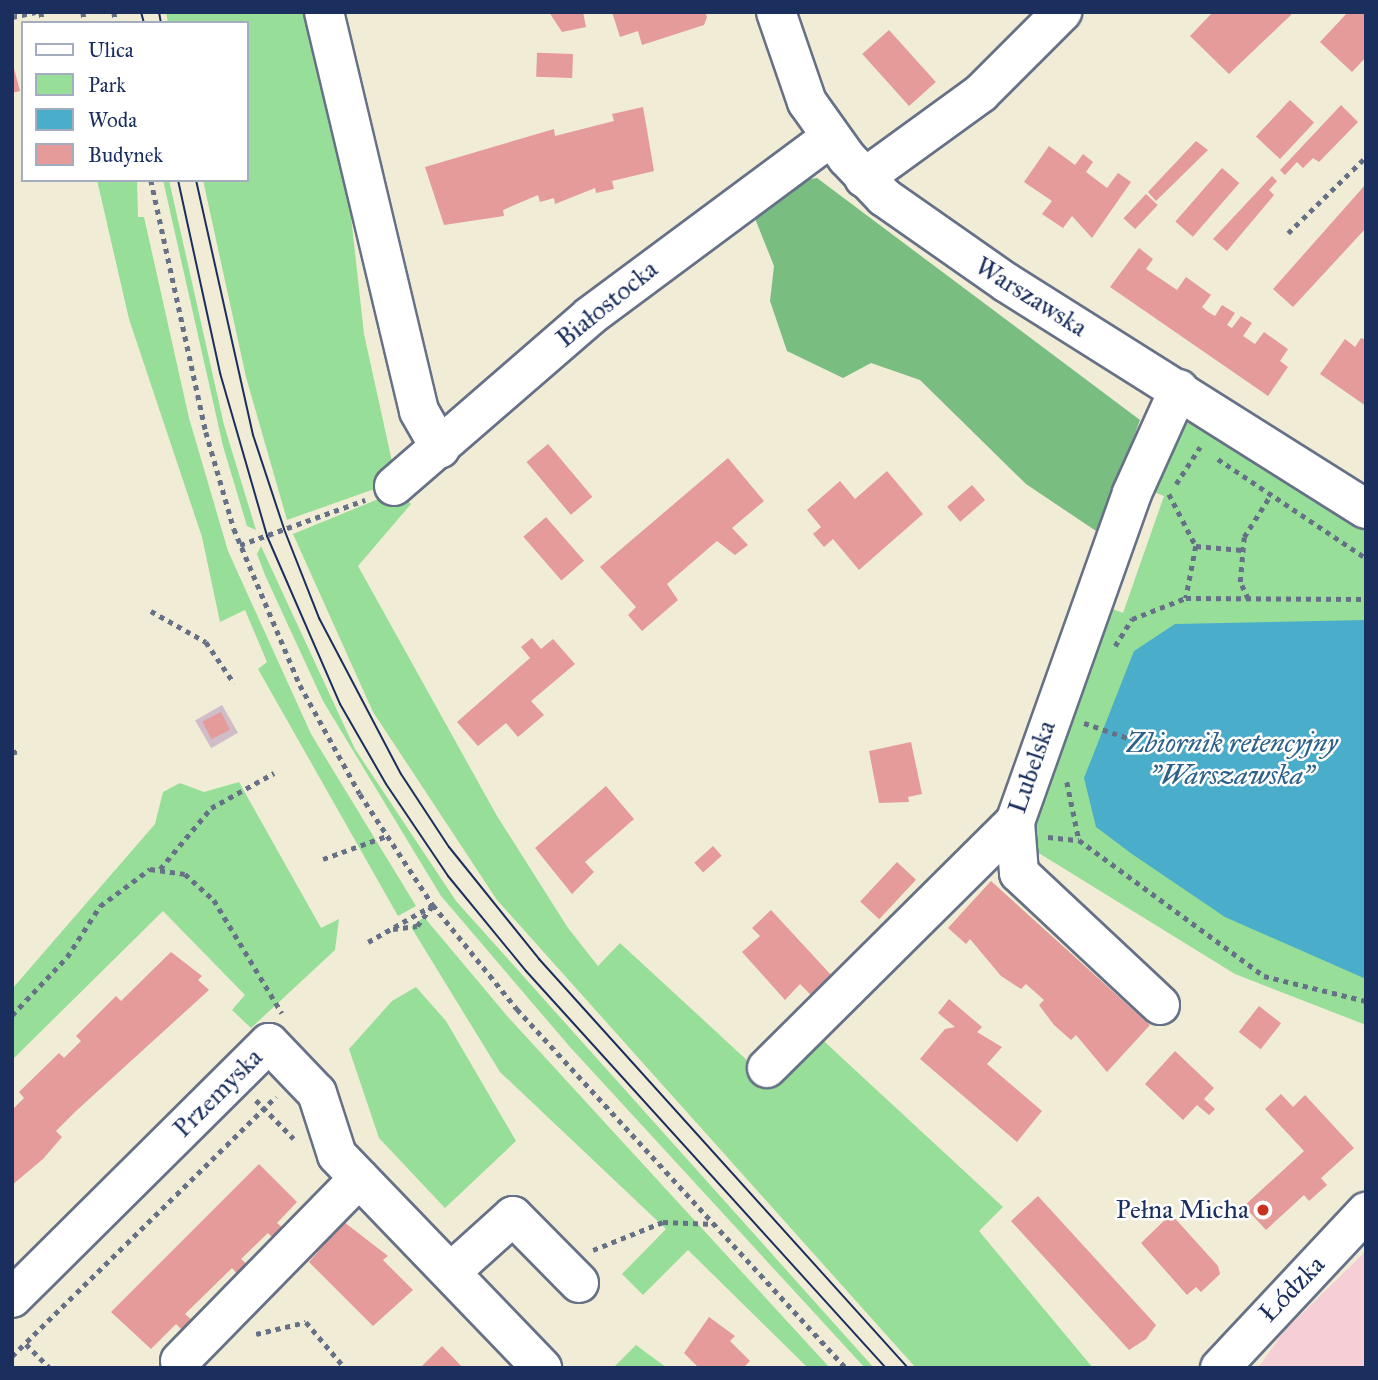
<!DOCTYPE html>
<html>
<head>
<meta charset="utf-8">
<style>
  body { margin:0 }
  #map { position:relative; width:1378px; height:1380px; overflow:hidden; background:#f1ecd6; font-family:"IM FELL Great Primer",serif }
  div>[style] { position:absolute }
  [style*='--x'] { left:calc(var(--x)*1px); top:calc(var(--y)*1px); width:calc(var(--w)*1px); rotate:calc(var(--a)*1deg) }
  .built>* { inset:0; background:#f6cfd6 }
  .industrial>* { inset:0; background:#d1bdc9; transform-origin:0 0 }
  .green>* { inset:0; background:#97de98 }
  .forest>* { inset:0; background:#79bd80 }
  .water>* { inset:0; background:#4aadc9 }
  .building>* { inset:0; background:#e49b99; transform-origin:0 0 }
  .path>* { height:4.5px; margin-top:-2.25px; transform-origin:0; background:repeating-linear-gradient(90deg,#667188 0 5px,transparent 0 10px) }
  .roads { filter:drop-shadow(2px 0 #667188) drop-shadow(-2px 0 #667188) drop-shadow(0 2px #667188) drop-shadow(0 -2px #667188) }
  .minor>* { height:38px; margin:-19px; padding:0 19px; transform-origin:19px; border-radius:19px; background:#fff }
  .tram>* { height:2px; margin:-1px; padding:0 1px; transform-origin:1px; border-radius:1px; background:#1b2f5e }
  .dots>* { width:19px; height:19px; translate:-50% -50%; box-sizing:border-box; border:4px solid #fff; border-radius:50% }
  span { translate:-50% -50%; white-space:nowrap; text-align:center; line-height:1.15; -webkit-text-stroke:5px #fff; paint-order:stroke }
  .street-label { font-size:26px; color:#1b2f5e }
  .poi-label { font-size:26px; color:#1b2f5e }
  .right { translate:-100% -50%; text-align:right }
  .water-label { font-size:28px; color:#2e6189; font-style:italic }
  .frame { position:absolute; inset:0; border:14px solid #1b2f5e; pointer-events:none }
  .legend { position:absolute; left:21px; top:21px; width:228px; height:161px; box-sizing:border-box; background:#fff; border:2px solid #a4acbf; margin:0; padding:9px 12px; list-style:none; font-size:21px; color:#1b2f5e }
  .legend li { display:flex; align-items:center; gap:14px; height:35px }
  .legend b { width:35px; border:2px solid #a4acbf }
</style>
</head>
<body>
<div id="map">
  <div class="built">
    <i style="clip-path:polygon(1366px 1251px,1366px 1368px,1258px 1368px,1285px 1330px)"></i>
  </div>
  <div class="industrial">
    <i style="left:222px;top:705px;width:32px;height:31px;rotate:60deg"></i>
  </div>
  <div class="green">
    <i style="clip-path:polygon(166px 12px,314px 12px,340px 117px,364px 334px,393px 466px,380px 487px,287px 520px,246px 377px,203px 180px,247px 180px,247px 23px,168px 23px)"></i>
    <i style="clip-path:polygon(97px 180px,137px 180px,138px 217px,144px 217px,189px 418px,228px 551px,311px 734px,416px 906px,398px 916px,258px 669px,267px 662px,245px 610px,220px 622px,202px 537px,129px 319px)"></i>
    <i style="clip-path:polygon(163px 180px,169px 180px,224px 425px,256px 530px,247px 526px,223px 446px)"></i>
    <i style="clip-path:polygon(1188px 416px,1366px 530px,1366px 1025px,1235px 974px,1037px 852px,1034px 825px,1105px 606px,1123px 613px,1164px 496px,1149px 490px)"></i>
    <i style="clip-path:polygon(398px 491px,411px 504px,358px 566px,497px 816px,568px 928px,598px 966px,620px 943px,763px 1075px,814px 1032px,1003px 1207px,979px 1231px,1093px 1368px,916px 1368px,497px 900px,373px 712px,293px 534px)"></i>
    <i style="clip-path:polygon(261px 546px,355px 749px,456px 901px,874px 1368px,865px 1368px,570px 1047px,441px 896px,323px 701px,265px 575px,257px 554px)"></i>
    <i style="clip-path:polygon(239px 782px,321px 928px,339px 919px,335px 950px,251px 1028px,232px 1010px,245px 995px,163px 911px,12px 1060px,12px 989px,155px 824px,163px 792px,180px 783px,204px 792px)"></i>
    <i style="clip-path:polygon(424px 917px,508px 1017px,830px 1368px,808px 1368px,688px 1250px,643px 1295px,622px 1274px,666px 1229px,500px 1072px,411px 927px)"></i>
    <i style="clip-path:polygon(416px 987px,446px 1021px,516px 1141px,445px 1208px,379px 1138px,349px 1049px,392px 1001px)"></i>
    <i style="clip-path:polygon(636px 1345px,667px 1368px,613px 1368px)"></i>
  </div>
  <div class="forest">
    <i style="clip-path:polygon(817px 178px,1140px 420px,1099px 533px,1026px 484px,920px 380px,871px 363px,843px 378px,787px 351px,770px 301px,774px 266px,752px 211px,791px 182px)"></i>
  </div>
  <div class="water">
    <i style="clip-path:polygon(1366px 620px,1366px 979px,1225px 917px,1132px 854px,1096px 827px,1084px 778px,1134px 651px,1175px 624px)"></i>
  </div>
  <div class="building">
    <i style="clip-path:polygon(549px 12px,583px 12px,586px 27px,562px 32px)"></i>
    <i style="clip-path:polygon(612px 12px,705px 12px,707px 17px,704px 25px,642px 45px,638px 31px,620px 37px)"></i>
    <i style="clip-path:polygon(1213px 12px,1294px 12px,1229px 74px,1190px 36px)"></i>
    <i style="clip-path:polygon(1348px 12px,1366px 12px,1366px 57px,1352px 72px,1320px 42px)"></i>
    <i style="left:889px;top:30px;width:70px;height:36px;rotate:48deg"></i>
    <i style="left:573px;top:54px;width:24px;height:36px;rotate:92deg"></i>
    <i style="clip-path:polygon(12px 61px,20px 91px,12px 93px)"></i>
    <i style="left:1290px;top:100px;width:33px;height:50px;rotate:43deg"></i>
    <i style="clip-path:polygon(1341px 105px,1358px 122px,1319px 162px,1313px 158px,1303px 168px,1297px 162px,1285px 175px,1280px 170px)"></i>
    <i style="clip-path:polygon(643px 107px,654px 171px,612px 181px,614px 189px,596px 193px,595px 188px,555px 204px,554px 198px,540px 202px,538px 195px,503px 210px,504px 216px,444px 225px,425px 167px,554px 129px,555px 136px,614px 121px,612px 114px)"></i>
    <i style="clip-path:polygon(1196px 141px,1208px 150px,1156px 201px,1148px 192px)"></i>
    <i style="clip-path:polygon(1049px 146px,1075px 165px,1083px 154px,1093px 162px,1086px 172px,1107px 188px,1118px 173px,1131px 182px,1092px 238px,1072px 216px,1063px 228px,1042px 214px,1052px 201px,1024px 182px)"></i>
    <i style="left:1222px;top:168px;width:23px;height:71px;rotate:41deg"></i>
    <i style="clip-path:polygon(1272px 176px,1277px 181px,1269px 190px,1274px 195px,1227px 251px,1213px 239px)"></i>
    <i style="clip-path:polygon(1366px 184px,1366px 228px,1293px 307px,1273px 289px)"></i>
    <i style="left:1146px;top:194px;width:16px;height:33px;rotate:43deg"></i>
    <i style="clip-path:polygon(1139px 248px,1153px 259px,1146px 269px,1177px 290px,1186px 277px,1211px 295px,1202px 307px,1208px 312px,1215px 316px,1222px 305px,1235px 313px,1227px 325px,1232px 328px,1241px 316px,1252px 323px,1243px 336px,1255px 344px,1264px 332px,1288px 349px,1280px 361px,1288px 367px,1268px 396px,1110px 287px)"></i>
    <i style="clip-path:polygon(1361px 338px,1366px 340px,1366px 406px,1320px 374px,1345px 339px,1355px 347px)"></i>
    <i style="left:548px;top:444px;width:69px;height:28px;rotate:50deg"></i>
    <i style="clip-path:polygon(728px 458px,764px 501px,732px 528px,748px 545px,735px 555px,717px 541px,667px 584px,678px 600px,642px 631px,628px 615px,636px 607px,600px 567px)"></i>
    <i style="clip-path:polygon(887px 471px,923px 514px,859px 570px,833px 539px,824px 547px,813px 534px,821px 527px,807px 510px,840px 481px,855px 499px)"></i>
    <i style="left:972px;top:485px;width:20px;height:33px;rotate:49deg"></i>
    <i style="left:546px;top:517px;width:58px;height:30px;rotate:49deg"></i>
    <i style="clip-path:polygon(532px 638px,541px 649px,553px 639px,575px 664px,531px 701px,544px 715px,518px 737px,506px 723px,478px 746px,457px 722px,530px 658px,521px 647px)"></i>
    <i style="left:221px;top:712px;width:20px;height:21px;rotate:63deg"></i>
    <i style="clip-path:polygon(911px 742px,922px 794px,908px 797px,909px 802px,879px 803px,869px 751px)"></i>
    <i style="clip-path:polygon(606px 786px,634px 819px,585px 862px,594px 872px,572px 894px,535px 848px)"></i>
    <i style="left:713px;top:846px;width:13px;height:25px;rotate:48deg"></i>
    <i style="left:897px;top:862px;width:26px;height:54px;rotate:43deg"></i>
    <i style="clip-path:polygon(991px 881px,1150px 1025px,1107px 1072px,1076px 1035px,1071px 1040px,1054px 1025px,1039px 1005px,1044px 1000px,1026px 984px,1021px 989px,1001px 976px,970px 939px,966px 944px,948px 928px)"></i>
    <i style="clip-path:polygon(771px 910px,832px 976px,812px 996px,800px 984px,785px 1000px,742px 952px,760px 936px,752px 928px)"></i>
    <i style="clip-path:polygon(171px 952px,202px 976px,198px 980px,209px 990px,76px 1111px,56px 1131px,62px 1137px,43px 1159px,12px 1185px,12px 1110px,24px 1098px,19px 1092px,59px 1053px,64px 1058px,81px 1041px,76px 1036px,116px 996px,121px 1001px)"></i>
    <i style="clip-path:polygon(949px 999px,982px 1027px,977px 1032px,1002px 1047px,987px 1064px,1042px 1111px,1017px 1142px,920px 1059px,945px 1029px,955px 1027px,938px 1013px)"></i>
    <i style="left:1259px;top:1006px;width:28px;height:33px;rotate:38deg"></i>
    <i style="clip-path:polygon(1175px 1051px,1214px 1088px,1204px 1099px,1215px 1109px,1209px 1115px,1197px 1105px,1183px 1120px,1145px 1084px)"></i>
    <i style="clip-path:polygon(1281px 1094px,1293px 1107px,1305px 1095px,1354px 1148px,1321px 1178px,1327px 1185px,1309px 1201px,1304px 1195px,1266px 1230px,1244px 1206px,1304px 1151px,1265px 1109px)"></i>
    <i style="clip-path:polygon(259px 1164px,297px 1202px,277px 1223px,286px 1231px,276px 1241px,268px 1233px,241px 1259px,250px 1267px,240px 1277px,232px 1268px,185px 1314px,194px 1322px,184px 1332px,176px 1324px,151px 1349px,111px 1312px)"></i>
    <i style="clip-path:polygon(1038px 1196px,1156px 1325px,1146px 1339px,1129px 1350px,1011px 1221px)"></i>
    <i style="clip-path:polygon(1171px 1214px,1218px 1266px,1220px 1274px,1201px 1292px,1196px 1287px,1187px 1295px,1141px 1243px)"></i>
    <i style="clip-path:polygon(344px 1222px,388px 1256px,383px 1260px,413px 1290px,373px 1326px,309px 1262px)"></i>
    <i style="clip-path:polygon(709px 1317px,735px 1336px,730px 1341px,750px 1361px,743px 1368px,699px 1368px,684px 1353px)"></i>
    <i style="clip-path:polygon(442px 1346px,463px 1368px,420px 1368px)"></i>
  </div>
  <div class="path">
    <i style="--x:41;--y:12;--w:11;--a:80"></i>
    <i style="--x:83;--y:12;--w:11;--a:80"></i>
    <i style="--x:114;--y:12;--w:11;--a:80"></i>
    <i style="--x:12;--y:17;--w:24;--a:-12"></i>
    <i style="--x:151;--y:180;--w:258;--a:77.7"></i>
    <i style="--x:206;--y:432;--w:101;--a:73.9"></i>
    <i style="--x:234;--y:529;--w:169;--a:67.1"></i>
    <i style="--x:300;--y:685;--w:124;--a:61.2"></i>
    <i style="--x:360;--y:794;--w:133;--a:56.7"></i>
    <i style="--x:433;--y:905;--w:134;--a:51.1"></i>
    <i style="--x:517;--y:1009;--w:487;--a:47.5"></i>
    <i style="--x:1288;--y:233;--w:109;--a:-44.3"></i>
    <i style="--x:1218;--y:459;--w:178;--a:33.8"></i>
    <i style="--x:1176;--y:484;--w:44;--a:-57"></i>
    <i style="--x:1169;--y:494;--w:59;--a:62.6"></i>
    <i style="--x:1196;--y:546;--w:53;--a:100.9"></i>
    <i style="--x:240;--y:545;--w:133;--a:-19.8"></i>
    <i style="--x:1196;--y:546;--w:46;--a:5"></i>
    <i style="--x:1248;--y:599;--w:19;--a:-115"></i>
    <i style="--x:1240;--y:582;--w:45;--a:-84.9"></i>
    <i style="--x:1244;--y:537;--w:49;--a:-57.6"></i>
    <i style="--x:151;--y:611;--w:63;--a:29.4"></i>
    <i style="--x:206;--y:642;--w:50;--a:55.7"></i>
    <i style="--x:1115;--y:646;--w:32;--a:-58"></i>
    <i style="--x:1132;--y:619;--w:58;--a:-21.3"></i>
    <i style="--x:1186;--y:598;--w:180;--a:0.3"></i>
    <i style="--x:1084;--y:723;--w:55;--a:19.1"></i>
    <i style="--x:12;--y:753;--w:6;--a:-18"></i>
    <i style="--x:1067;--y:782;--w:59;--a:78.3"></i>
    <i style="--x:1079;--y:840;--w:230;--a:36.3"></i>
    <i style="--x:1264;--y:976;--w:105;--a:13.8"></i>
    <i style="--x:1048;--y:837;--w:31;--a:6"></i>
    <i style="--x:323;--y:859;--w:68;--a:-19.8"></i>
    <i style="--x:160;--y:869;--w:80;--a:-50.1"></i>
    <i style="--x:211;--y:808;--w:72;--a:-29.1"></i>
    <i style="--x:393;--y:929;--w:24;--a:-7"></i>
    <i style="--x:417;--y:926;--w:25;--a:-53"></i>
    <i style="--x:368;--y:942;--w:75;--a:-29.6"></i>
    <i style="--x:12;--y:1015;--w:80;--a:-46.5"></i>
    <i style="--x:67;--y:957;--w:61;--a:-57.1"></i>
    <i style="--x:100;--y:906;--w:62;--a:-36.5"></i>
    <i style="--x:150;--y:869;--w:35;--a:8"></i>
    <i style="--x:185;--y:874;--w:39;--a:42"></i>
    <i style="--x:214;--y:900;--w:132;--a:59"></i>
    <i style="--x:256;--y:1100;--w:54;--a:45.7"></i>
    <i style="--x:593;--y:1250;--w:75;--a:-21.8"></i>
    <i style="--x:663;--y:1222;--w:52;--a:2.2"></i>
    <i style="--x:256;--y:1334;--w:51;--a:-13.5"></i>
    <i style="--x:306;--y:1322;--w:60;--a:49.7"></i>
    <i style="--x:26;--y:1344;--w:34;--a:45"></i>
    <i style="--x:12;--y:1356;--w:370;--a:-44.5"></i>
  </div>
  <div class="roads">
    <div class="minor">
      <i style="--x:324;--y:12;--w:410;--a:76.6"></i>
      <i style="--x:419;--y:411;--w:43;--a:60.4"></i>
      <i style="--x:776;--y:12;--w:95;--a:71"></i>
      <i style="--x:807;--y:102;--w:69;--a:54.5"></i>
      <i style="--x:847;--y:158;--w:54;--a:46.5"></i>
      <i style="--x:884;--y:197;--w:150;--a:35"></i>
      <i style="--x:1007;--y:283;--w:424;--a:32.2"></i>
      <i style="--x:864;--y:178;--w:145;--a:-36"></i>
      <i style="--x:981;--y:93;--w:115;--a:-45"></i>
      <i style="--x:394;--y:486;--w:259;--a:-40.9"></i>
      <i style="--x:590;--y:316;--w:300;--a:-36.6"></i>
      <i style="--x:1160;--y:1005;--w:193;--a:-136.9"></i>
      <i style="--x:1019;--y:873;--w:51;--a:-94.5"></i>
      <i style="--x:1015;--y:822;--w:349;--a:-70.4"></i>
      <i style="--x:1132;--y:493;--w:114;--a:-65.7"></i>
      <i style="--x:767;--y:1068;--w:349;--a:-44.8"></i>
      <i style="--x:452;--y:1271;--w:82;--a:-42"></i>
      <i style="--x:513;--y:1216;--w:94;--a:45.4"></i>
      <i style="--x:12;--y:1298;--w:362;--a:-44.8"></i>
      <i style="--x:269;--y:1043;--w:69;--a:46.2"></i>
      <i style="--x:317;--y:1093;--w:65;--a:72.1"></i>
      <i style="--x:337;--y:1155;--w:296;--a:46.1"></i>
      <i style="--x:180;--y:1361;--w:256;--a:-45.6"></i>
      <i style="--x:1220;--y:1368;--w:214;--a:-46.9"></i>
    </div>
  </div>
  <div class="tram">
    <i style="--x:141;--y:12;--w:11;--a:75"></i>
    <i style="--x:159;--y:12;--w:11;--a:80"></i>
    <i style="--x:178;--y:180;--w:198;--a:77.7"></i>
    <i style="--x:220;--y:373;--w:170;--a:73.9"></i>
    <i style="--x:267;--y:536;--w:183;--a:66.5"></i>
    <i style="--x:340;--y:704;--w:92;--a:60.1"></i>
    <i style="--x:386;--y:784;--w:111;--a:56"></i>
    <i style="--x:448;--y:876;--w:123;--a:50.6"></i>
    <i style="--x:526;--y:971;--w:536;--a:47.8"></i>
    <i style="--x:196;--y:180;--w:261;--a:77.4"></i>
    <i style="--x:253;--y:435;--w:99;--a:71.7"></i>
    <i style="--x:284;--y:529;--w:96;--a:68.5"></i>
    <i style="--x:319;--y:618;--w:176;--a:62.3"></i>
    <i style="--x:401;--y:774;--w:87;--a:56.7"></i>
    <i style="--x:449;--y:847;--w:144;--a:51.2"></i>
    <i style="--x:539;--y:959;--w:551;--a:47.94"></i>
  </div>
  <div class="dots">
    <i style="left:1263px;top:1210px;background:#c8321e"></i>
  </div>
  <div class="street-label">
    <span style="left:1031px;top:297px;rotate:32deg">Warszawska</span>
    <span style="left:607px;top:304px;rotate:-39deg">Białostocka</span>
    <span style="left:1032px;top:767px;rotate:-71deg">Lubelska</span>
    <span style="left:218px;top:1093px;rotate:-45deg">Przemyska</span>
    <span style="left:1292px;top:1289px;rotate:-46deg">Łódzka</span>
  </div>
  <div class="poi-label">
    <span class="right" style="left:1249px;top:1210px">Pełna Micha</span>
  </div>
  <div class="water-label">
    <span style="left:1232px;top:759px">Zbiornik retencyjny<br>"Warszawska"</span>
  </div>
  <div class="frame"></div>
  <ul class="legend">
  <li><b style="height:9px;background:#fff"></b>Ulica</li>
  <li><b style="height:19px;background:#97de98"></b>Park</li>
  <li><b style="height:19px;background:#4aadc9"></b>Woda</li>
  <li><b style="height:19px;background:#e49b99"></b>Budynek</li>
  </ul>
</div>
</body>
</html>
